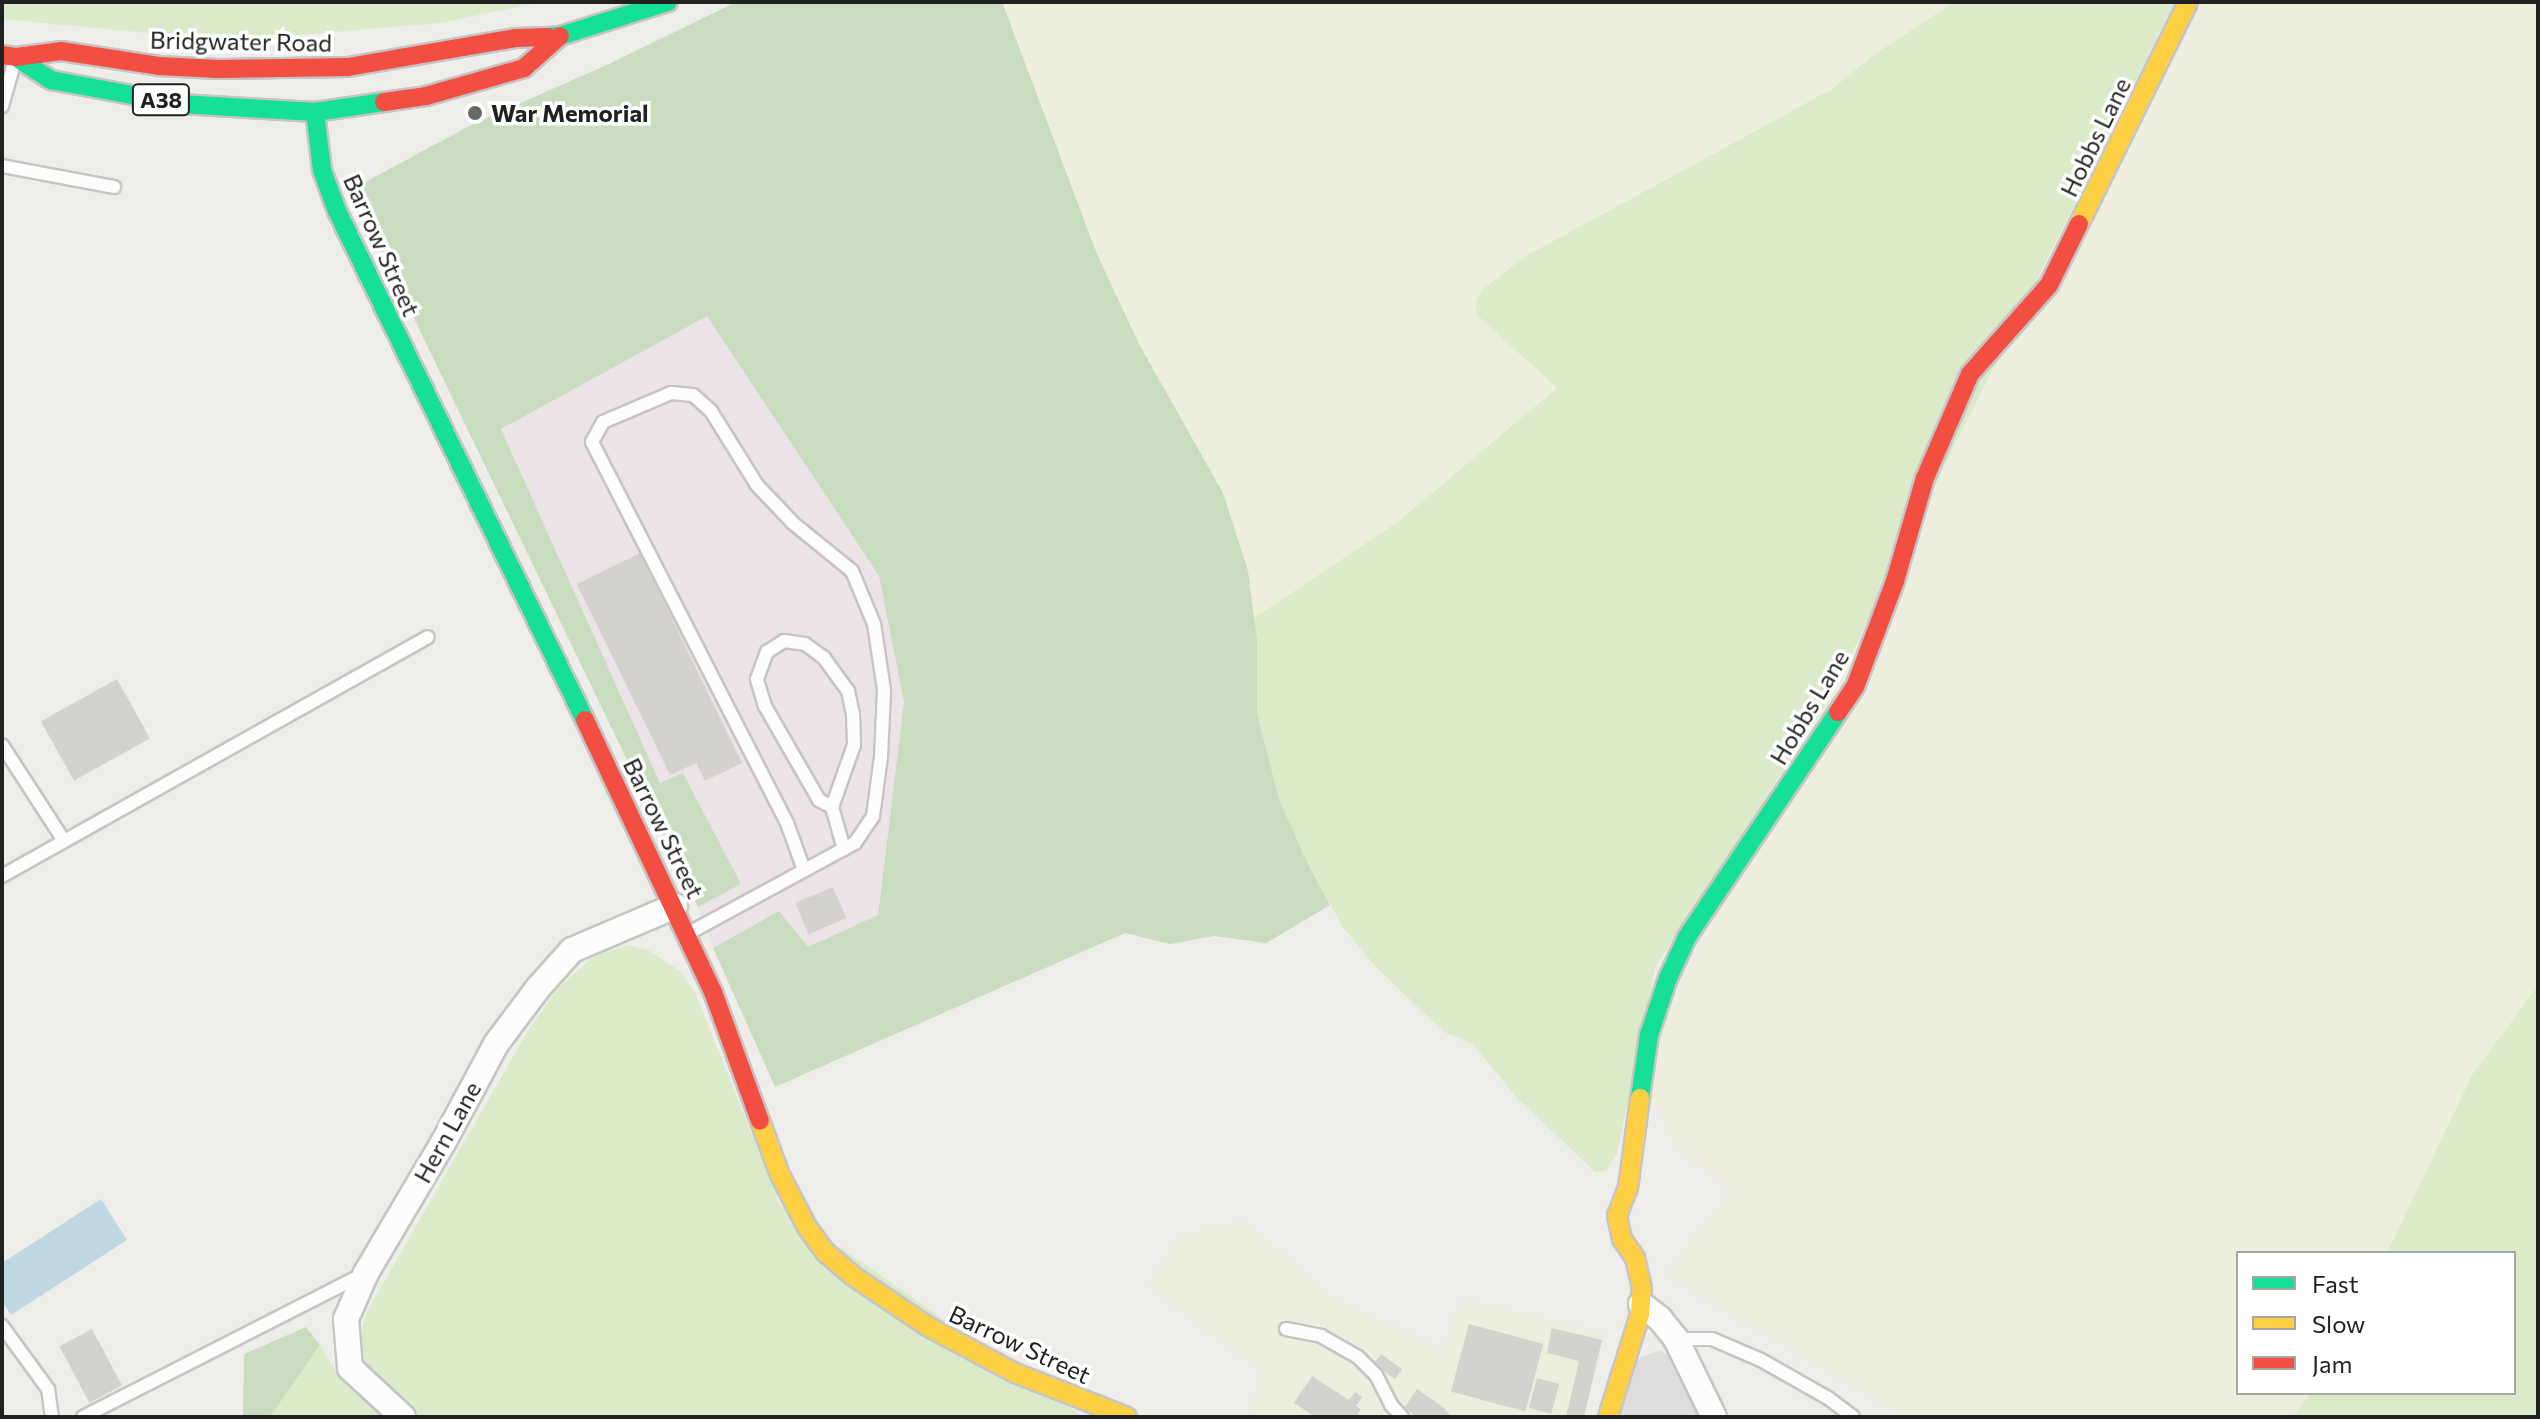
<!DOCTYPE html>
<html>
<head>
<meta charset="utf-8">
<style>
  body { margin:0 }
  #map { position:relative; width:2540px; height:1419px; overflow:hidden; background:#efedea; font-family:Commissioner,sans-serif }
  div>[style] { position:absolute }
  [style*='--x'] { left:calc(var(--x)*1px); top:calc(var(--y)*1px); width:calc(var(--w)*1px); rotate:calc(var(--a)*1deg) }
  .residential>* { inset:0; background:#dedddb }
  .industrial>* { inset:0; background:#ece3e8 }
  .farmland>* { inset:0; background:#edeede }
  .grass>* { inset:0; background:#dbebca }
  .forest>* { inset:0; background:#cadcc0 }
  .water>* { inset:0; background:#bfd8e1 }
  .building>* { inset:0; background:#d4d2cf; transform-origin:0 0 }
  .roads { filter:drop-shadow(2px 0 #c6c5c4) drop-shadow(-2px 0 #c6c5c4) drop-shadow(0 2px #c6c5c4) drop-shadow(0 -2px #c6c5c4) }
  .lane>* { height:12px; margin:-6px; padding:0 6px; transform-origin:6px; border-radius:6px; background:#fdfcfc }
  .street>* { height:24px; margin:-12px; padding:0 12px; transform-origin:12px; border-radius:12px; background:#fdfcfc }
  .fast>* { height:18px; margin:-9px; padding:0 9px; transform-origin:9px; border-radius:9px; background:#16e098 }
  .slow>* { height:18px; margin:-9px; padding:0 9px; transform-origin:9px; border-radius:9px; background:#ffcf43 }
  .jam>* { height:18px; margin:-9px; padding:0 9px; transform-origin:9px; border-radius:9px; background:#f24e42 }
  .dots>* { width:22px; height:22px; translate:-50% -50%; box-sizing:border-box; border:4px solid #fff; border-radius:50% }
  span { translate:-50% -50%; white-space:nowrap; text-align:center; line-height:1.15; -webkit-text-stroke:7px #fff; paint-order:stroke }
  .shield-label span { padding:2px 6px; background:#fff; border:2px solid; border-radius:6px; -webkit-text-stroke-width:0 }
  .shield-label { font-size:22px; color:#212121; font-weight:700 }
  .street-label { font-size:24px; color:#212121 }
  .poi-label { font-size:24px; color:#212121; font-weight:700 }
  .left { translate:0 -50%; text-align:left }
  .frame { position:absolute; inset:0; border:4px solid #212121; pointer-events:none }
  .legend { position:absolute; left:2236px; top:1251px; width:280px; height:144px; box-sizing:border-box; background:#fff; border:2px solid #a6a6a6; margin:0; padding:10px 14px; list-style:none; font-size:24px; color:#212121 }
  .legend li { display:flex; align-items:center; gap:16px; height:40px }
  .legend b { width:40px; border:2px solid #a6a6a6 }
</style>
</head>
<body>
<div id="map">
  <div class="residential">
    <i style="clip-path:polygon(1661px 1350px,1673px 1360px,1701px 1417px,1615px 1417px,1637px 1358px)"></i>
  </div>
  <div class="industrial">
    <i style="clip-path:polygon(707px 315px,879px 576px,904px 702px,878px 915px,807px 948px,779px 911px,713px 948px,698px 907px,740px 884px,683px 773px,660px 784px,501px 429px)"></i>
  </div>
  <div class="farmland">
    <i style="clip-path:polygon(1002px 2px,1954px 2px,1872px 56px,1832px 89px,1586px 222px,1476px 314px,1558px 387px,1399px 521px,1254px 618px,1248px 571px,1223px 493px,1139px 344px,1097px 254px)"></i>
    <i style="clip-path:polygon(2206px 2px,2538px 2px,2538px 986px,2472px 1075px,2387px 1253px,2238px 1253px,2238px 1393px,2311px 1393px,2293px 1417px,1906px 1417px,1667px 1275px,1732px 1191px,1678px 1146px,1649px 1094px,1660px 1031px,1956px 427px)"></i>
    <i style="clip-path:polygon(1242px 1221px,1330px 1297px,1443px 1352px,1461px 1301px,1602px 1333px,1578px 1417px,1249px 1417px,1264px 1372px,1148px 1285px,1180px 1237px)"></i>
  </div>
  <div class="grass">
    <i style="clip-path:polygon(2px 2px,539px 2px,441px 23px,251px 39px,178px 36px,2px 19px)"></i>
    <i style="clip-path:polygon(1954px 2px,2175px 2px,1826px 705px,1656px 966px,1617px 1154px,1606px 1171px,1595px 1172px,1516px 1097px,1473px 1044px,1444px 1032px,1375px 966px,1342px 926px,1308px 864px,1279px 799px,1257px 713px,1254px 618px,1399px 521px,1557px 388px,1476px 314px,1476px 300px,1482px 290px,1526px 256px,1832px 89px,1872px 56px)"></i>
    <i style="clip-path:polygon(628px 945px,650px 951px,680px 971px,695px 992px,780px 1205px,1083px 1417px,419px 1417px,368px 1367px,361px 1355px,361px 1330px,368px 1310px,527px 1032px,557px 989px,594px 956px)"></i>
    <i style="clip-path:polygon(2538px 986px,2538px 1417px,2293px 1417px,2311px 1393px,2514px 1393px,2514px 1253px,2387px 1253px,2472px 1075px)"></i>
    <i style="clip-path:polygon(320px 1345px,343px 1382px,386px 1417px,270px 1417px)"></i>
  </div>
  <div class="forest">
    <i style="clip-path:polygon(736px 2px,1002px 2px,1097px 254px,1139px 344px,1223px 493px,1248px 571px,1257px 640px,1257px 713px,1279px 799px,1308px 864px,1330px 905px,1266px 943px,1214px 936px,1170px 944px,1125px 933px,775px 1087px,713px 948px,779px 911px,808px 947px,878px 915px,904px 702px,879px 576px,707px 316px,501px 429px,660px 783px,683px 773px,741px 884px,698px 907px,366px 219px,354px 188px,475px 123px,609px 64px)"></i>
    <i style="clip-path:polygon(306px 1327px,320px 1345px,270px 1417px,243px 1417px,244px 1354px)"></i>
  </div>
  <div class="water">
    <i style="clip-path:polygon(101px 1199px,127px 1240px,11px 1315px,2px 1301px,2px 1263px)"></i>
  </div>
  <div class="building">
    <i style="clip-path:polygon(640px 553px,742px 763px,705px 781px,696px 763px,670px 775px,577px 584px)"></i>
    <i style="left:117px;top:679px;width:68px;height:87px;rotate:61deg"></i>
    <i style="left:833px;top:887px;width:34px;height:41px;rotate:67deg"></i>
    <i style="left:1469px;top:1324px;width:77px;height:70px;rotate:15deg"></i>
    <i style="clip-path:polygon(1552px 1328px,1602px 1340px,1584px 1417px,1566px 1417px,1579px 1361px,1547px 1353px)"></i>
    <i style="left:92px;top:1329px;width:64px;height:37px;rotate:62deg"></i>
    <i style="left:1381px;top:1354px;width:26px;height:12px;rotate:36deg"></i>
    <i style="clip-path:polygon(1312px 1376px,1349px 1400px,1355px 1392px,1362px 1397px,1356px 1406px,1361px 1409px,1356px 1417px,1315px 1417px,1294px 1403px)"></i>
    <i style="left:1537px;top:1378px;width:23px;height:31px;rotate:15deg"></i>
    <i style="clip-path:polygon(1417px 1389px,1443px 1407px,1452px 1417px,1416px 1417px,1405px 1407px)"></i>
  </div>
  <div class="roads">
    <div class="lane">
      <i style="--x:2;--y:106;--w:44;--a:-74.1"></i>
      <i style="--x:2;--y:166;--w:114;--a:10.6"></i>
      <i style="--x:2;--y:745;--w:114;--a:57.1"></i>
      <i style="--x:832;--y:807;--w:15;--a:-152"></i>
      <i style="--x:819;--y:800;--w:108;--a:-119.9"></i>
      <i style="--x:765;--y:706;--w:28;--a:-107"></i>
      <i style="--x:757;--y:679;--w:29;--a:-70"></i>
      <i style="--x:767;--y:652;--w:20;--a:-33"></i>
      <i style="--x:784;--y:641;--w:21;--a:8"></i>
      <i style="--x:805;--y:644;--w:24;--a:36"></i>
      <i style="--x:824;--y:658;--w:41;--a:54"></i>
      <i style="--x:848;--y:691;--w:24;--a:78"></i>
      <i style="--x:853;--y:714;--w:31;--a:88"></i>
      <i style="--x:854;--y:745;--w:66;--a:109.5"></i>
      <i style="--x:832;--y:807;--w:44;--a:74.1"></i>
      <i style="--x:2;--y:876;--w:488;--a:-29.3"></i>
      <i style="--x:689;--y:933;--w:189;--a:-28.5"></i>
      <i style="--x:855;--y:843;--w:32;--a:-56"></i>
      <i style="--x:873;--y:816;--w:60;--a:-82.3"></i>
      <i style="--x:881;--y:757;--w:67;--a:-87.4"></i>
      <i style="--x:884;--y:690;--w:67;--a:-98.6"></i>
      <i style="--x:874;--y:624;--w:57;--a:-112.5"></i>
      <i style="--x:852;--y:571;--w:76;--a:-140.9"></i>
      <i style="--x:793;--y:523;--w:52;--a:-133.5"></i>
      <i style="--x:757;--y:485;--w:87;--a:-121.9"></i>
      <i style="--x:711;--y:411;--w:24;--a:-138"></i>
      <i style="--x:693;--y:395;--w:22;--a:-175"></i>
      <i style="--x:671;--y:393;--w:74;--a:156.9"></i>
      <i style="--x:603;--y:422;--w:23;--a:119"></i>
      <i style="--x:592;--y:442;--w:428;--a:62.9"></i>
      <i style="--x:787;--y:823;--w:50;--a:70.1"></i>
      <i style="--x:2;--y:1326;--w:78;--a:53.9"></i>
      <i style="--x:48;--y:1389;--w:28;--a:82"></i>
      <i style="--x:1286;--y:1329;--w:36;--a:11"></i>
      <i style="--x:1321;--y:1336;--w:43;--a:29.6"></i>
      <i style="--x:1358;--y:1357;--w:25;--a:45"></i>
      <i style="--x:1376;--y:1375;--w:34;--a:63"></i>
      <i style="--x:1391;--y:1405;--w:16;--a:47"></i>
      <i style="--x:1676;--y:1339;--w:36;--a:0"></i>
      <i style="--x:1712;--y:1339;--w:53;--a:23.2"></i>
      <i style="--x:1761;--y:1360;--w:77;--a:29.6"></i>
      <i style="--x:1828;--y:1398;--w:31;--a:37"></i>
      <i style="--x:83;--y:1417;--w:313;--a:-27"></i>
    </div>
    <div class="street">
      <i style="--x:1641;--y:1304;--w:24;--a:38"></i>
      <i style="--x:1660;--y:1319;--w:26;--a:51"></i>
      <i style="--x:1676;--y:1339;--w:87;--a:64"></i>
      <i style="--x:403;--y:1417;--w:72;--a:-137.2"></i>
      <i style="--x:350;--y:1368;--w:49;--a:-94.7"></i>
      <i style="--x:346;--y:1319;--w:50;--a:-66.5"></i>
      <i style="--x:366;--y:1273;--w:151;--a:-59.4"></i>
      <i style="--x:443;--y:1143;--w:112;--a:-61.8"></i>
      <i style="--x:496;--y:1044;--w:70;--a:-53.1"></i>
      <i style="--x:538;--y:988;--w:51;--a:-48.2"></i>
      <i style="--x:572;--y:950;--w:112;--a:-23.1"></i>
    </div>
    <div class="fast">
      <i style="--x:548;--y:37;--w:12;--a:-5"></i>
      <i style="--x:560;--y:36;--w:113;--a:-17.5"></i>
      <i style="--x:20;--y:60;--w:37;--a:33"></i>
      <i style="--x:51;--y:80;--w:131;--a:10.5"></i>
      <i style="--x:180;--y:104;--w:135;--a:3.4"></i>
      <i style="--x:315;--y:112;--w:70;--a:-8.2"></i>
      <i style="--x:315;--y:112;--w:58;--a:83.1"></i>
      <i style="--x:322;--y:170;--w:44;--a:69.9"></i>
      <i style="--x:337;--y:211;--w:566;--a:64.02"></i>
      <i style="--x:1640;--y:1098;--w:64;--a:-81.9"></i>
      <i style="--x:1649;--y:1035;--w:60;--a:-71.6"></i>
      <i style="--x:1668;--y:978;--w:45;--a:-65.1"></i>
      <i style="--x:1687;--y:937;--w:271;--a:-56.1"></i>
    </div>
    <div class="slow">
      <i style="--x:2079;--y:224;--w:247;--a:-63.8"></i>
      <i style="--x:760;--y:1121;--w:58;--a:69.7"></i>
      <i style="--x:780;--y:1175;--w:59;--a:62.6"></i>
      <i style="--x:807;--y:1227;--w:32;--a:54"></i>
      <i style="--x:826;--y:1253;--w:35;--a:40"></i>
      <i style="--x:853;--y:1276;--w:89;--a:34"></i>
      <i style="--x:927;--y:1326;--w:100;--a:28.1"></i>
      <i style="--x:1015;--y:1373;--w:120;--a:21.4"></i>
      <i style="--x:1608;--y:1417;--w:108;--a:-72.7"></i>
      <i style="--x:1640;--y:1314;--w:26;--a:-86"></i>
      <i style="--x:1642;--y:1288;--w:31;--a:-103"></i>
      <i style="--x:1635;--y:1258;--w:23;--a:-124"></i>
      <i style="--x:1622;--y:1239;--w:24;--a:-102"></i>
      <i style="--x:1617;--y:1216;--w:30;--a:-69"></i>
      <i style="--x:1628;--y:1188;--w:91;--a:-82.4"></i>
    </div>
    <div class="jam">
      <i style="--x:2;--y:55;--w:14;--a:8"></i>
      <i style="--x:16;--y:57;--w:45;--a:-7.6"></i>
      <i style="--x:61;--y:51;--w:99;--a:8.7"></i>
      <i style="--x:159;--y:66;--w:59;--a:2.9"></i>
      <i style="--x:218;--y:69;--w:130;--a:-0.9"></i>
      <i style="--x:348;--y:67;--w:170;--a:-9.8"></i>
      <i style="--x:516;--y:38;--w:32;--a:-2"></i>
      <i style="--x:384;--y:102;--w:42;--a:-8.1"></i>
      <i style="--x:426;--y:96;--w:102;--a:-15.9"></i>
      <i style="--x:524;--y:68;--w:48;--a:-41.6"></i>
      <i style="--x:1838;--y:712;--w:30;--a:-56"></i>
      <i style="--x:1855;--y:687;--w:113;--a:-69.3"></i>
      <i style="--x:1895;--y:581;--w:107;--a:-73.8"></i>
      <i style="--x:1925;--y:478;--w:113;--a:-66.6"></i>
      <i style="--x:1970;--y:374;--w:119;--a:-48.4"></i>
      <i style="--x:2049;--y:285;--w:68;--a:-63.8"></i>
      <i style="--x:585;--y:720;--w:301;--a:64.8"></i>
      <i style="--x:713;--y:992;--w:137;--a:70"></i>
    </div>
  </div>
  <div class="dots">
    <i style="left:475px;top:113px;background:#696867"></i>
  </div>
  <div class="shield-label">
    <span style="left:161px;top:100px">A38</span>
  </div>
  <div class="street-label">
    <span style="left:241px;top:41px;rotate:1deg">Bridgwater Road</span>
    <span style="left:2095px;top:137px;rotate:-64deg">Hobbs Lane</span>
    <span style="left:382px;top:245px;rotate:66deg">Barrow Street</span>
    <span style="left:1809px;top:707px;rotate:-59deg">Hobbs Lane</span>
    <span style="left:664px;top:828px;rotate:64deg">Barrow Street</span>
    <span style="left:447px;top:1132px;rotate:-61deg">Hern Lane</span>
    <span style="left:1020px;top:1344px;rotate:25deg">Barrow Street</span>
  </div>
  <div class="poi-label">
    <span class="left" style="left:491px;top:113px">War Memorial</span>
  </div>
  <div class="frame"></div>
  <ul class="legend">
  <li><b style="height:10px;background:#16e098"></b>Fast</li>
  <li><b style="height:10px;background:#ffcf43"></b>Slow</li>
  <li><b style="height:10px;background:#f24e42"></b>Jam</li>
  </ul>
</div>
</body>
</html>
